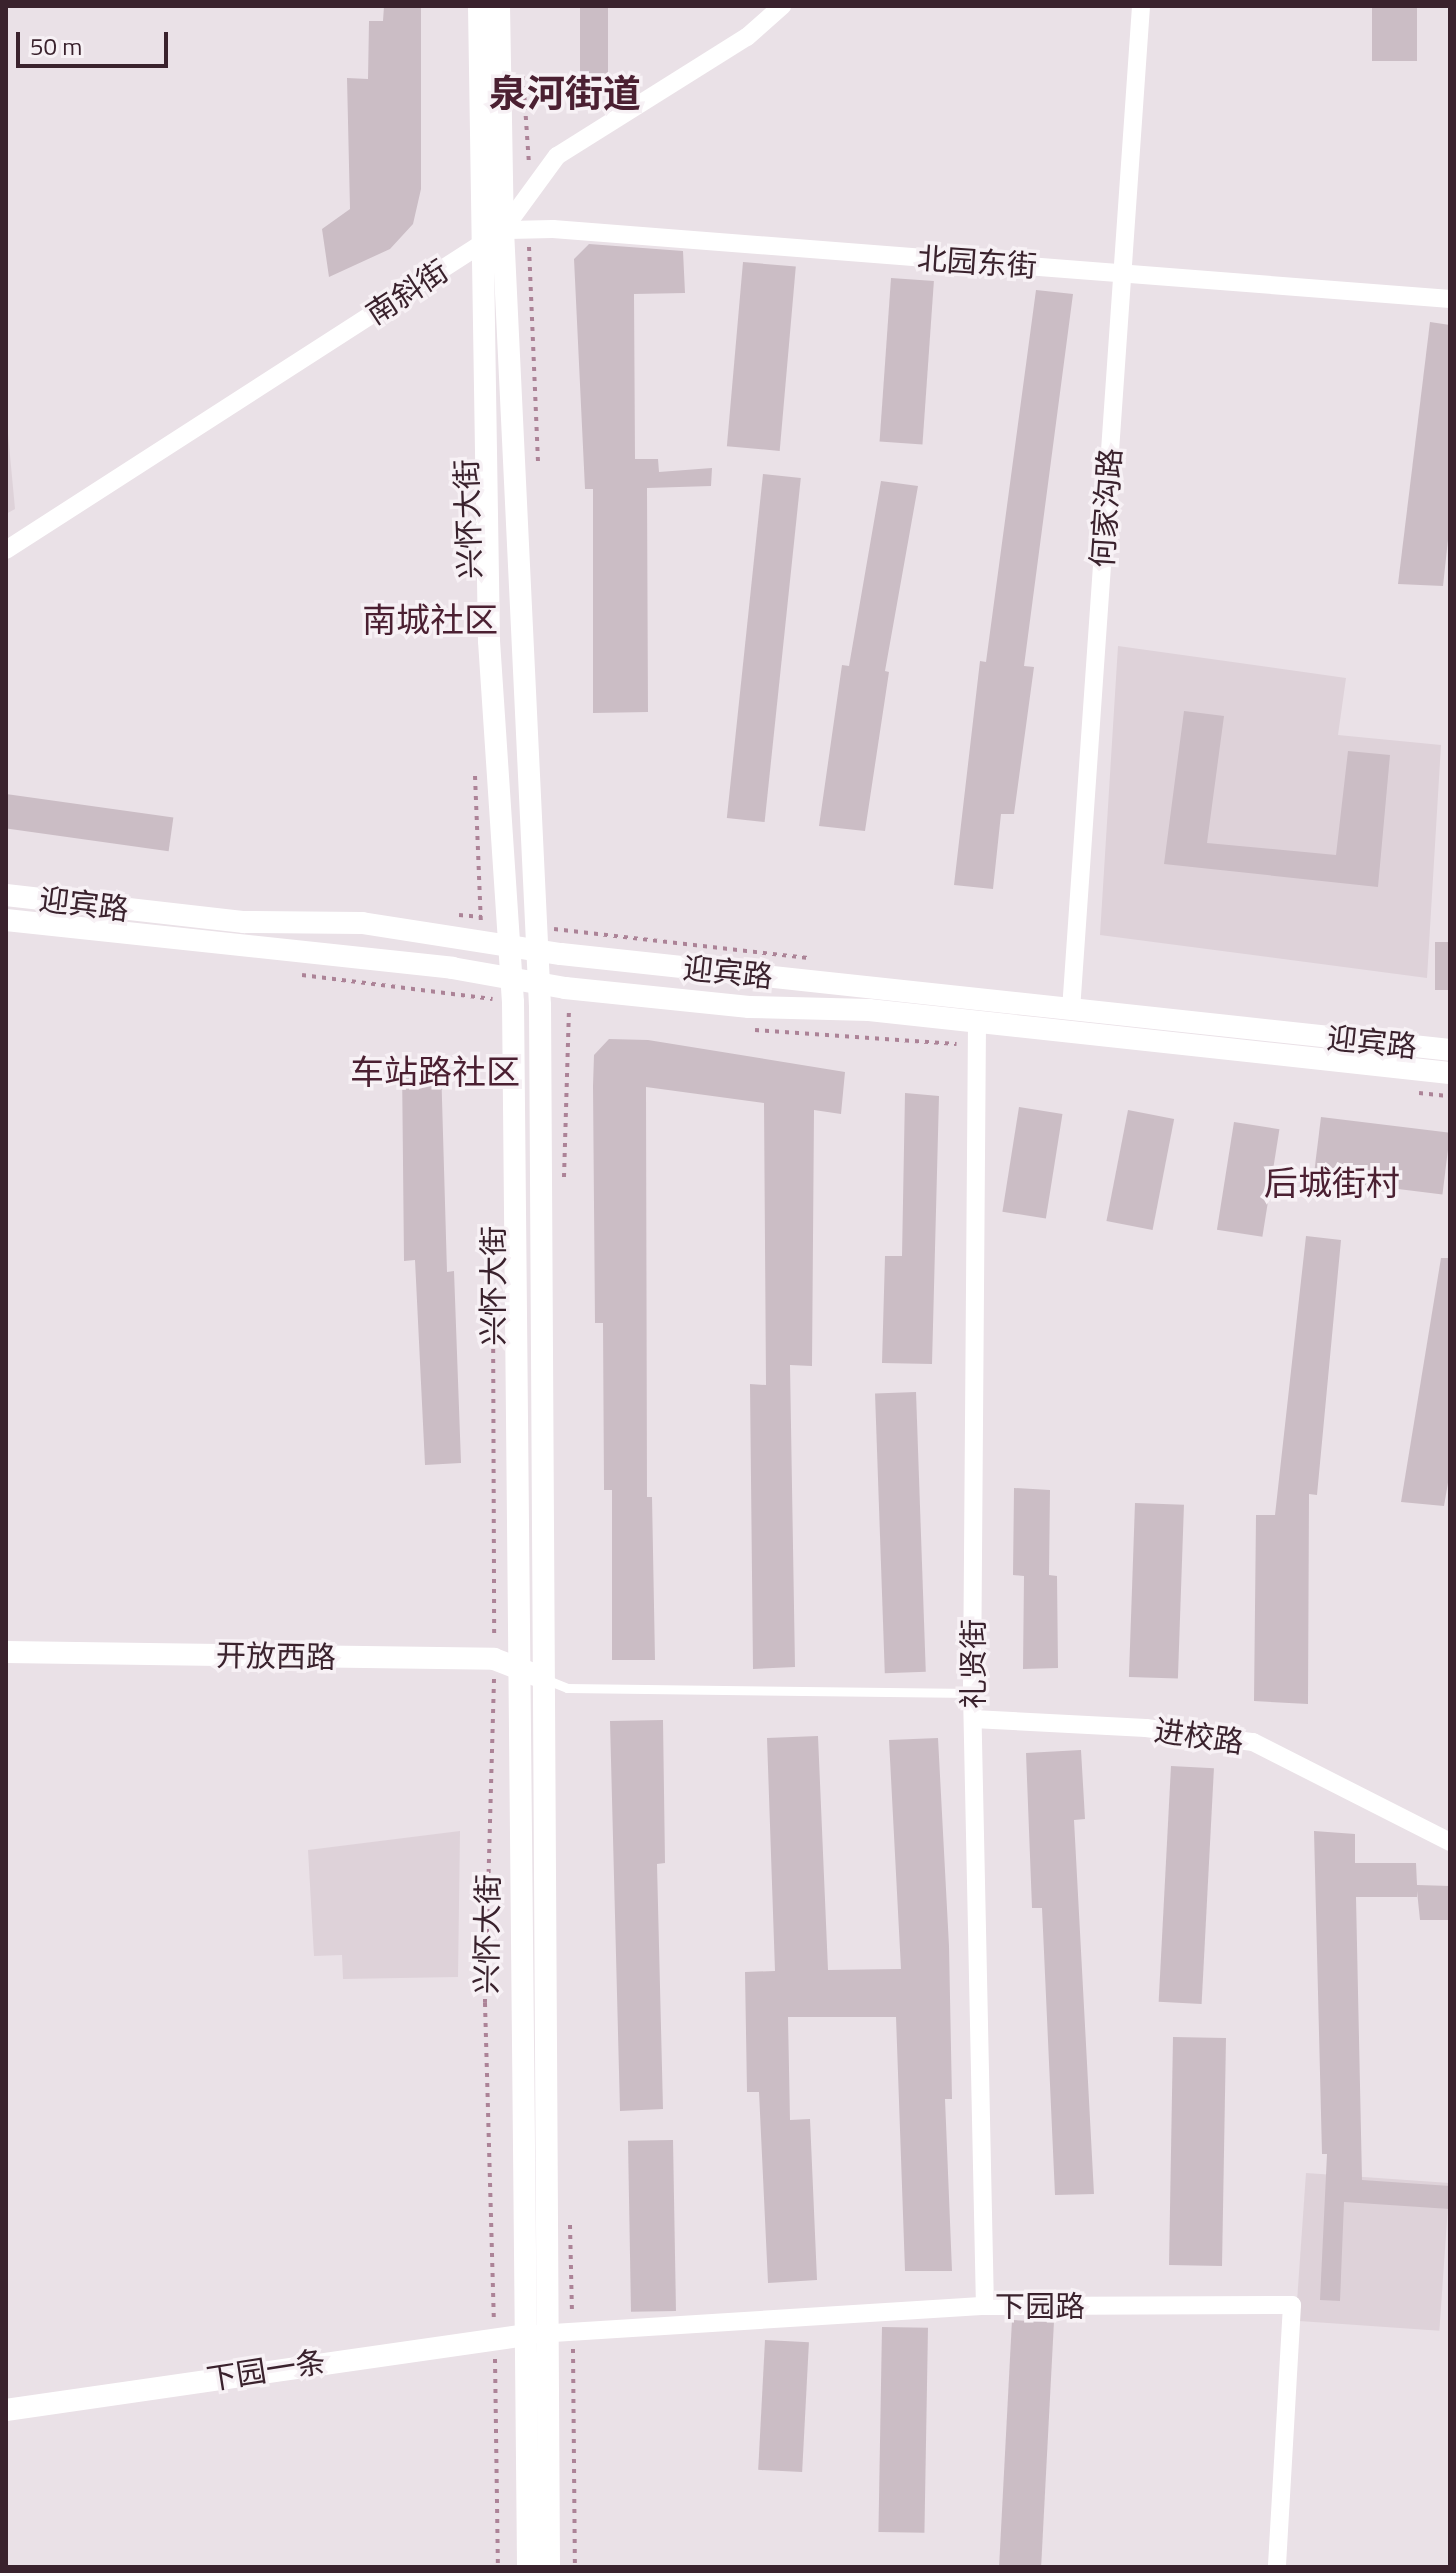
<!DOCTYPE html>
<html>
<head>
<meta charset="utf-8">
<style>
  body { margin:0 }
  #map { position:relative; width:1456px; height:2573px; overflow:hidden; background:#eae1e7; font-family:"Titillium Web","Noto Sans SC",sans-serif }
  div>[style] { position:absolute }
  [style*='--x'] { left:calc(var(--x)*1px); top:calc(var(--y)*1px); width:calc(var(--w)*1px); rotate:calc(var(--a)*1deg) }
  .built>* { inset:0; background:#ded2d9; transform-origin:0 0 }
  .building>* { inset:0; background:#cbbdc5; transform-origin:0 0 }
  .path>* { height:4px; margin-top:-2px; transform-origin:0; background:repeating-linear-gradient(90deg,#ac8397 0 4px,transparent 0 10px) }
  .service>* { height:9px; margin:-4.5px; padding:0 4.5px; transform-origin:4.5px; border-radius:4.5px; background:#fff }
  .minor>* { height:18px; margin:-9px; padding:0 9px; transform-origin:9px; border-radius:9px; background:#fff }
  .tertiary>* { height:22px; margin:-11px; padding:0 11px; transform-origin:11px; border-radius:11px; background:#fff }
  .secondary>* { height:22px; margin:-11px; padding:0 11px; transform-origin:11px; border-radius:11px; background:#fff }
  span { translate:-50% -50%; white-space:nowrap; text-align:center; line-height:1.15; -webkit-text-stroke:7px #f7f1f5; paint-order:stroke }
  .street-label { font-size:30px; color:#3a222d }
  .quarter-label { font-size:34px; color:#4b2032 }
  .district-label { font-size:38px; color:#4b2032; font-weight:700 }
  .frame { position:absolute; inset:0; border:8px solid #3a222d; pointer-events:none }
  .scale { position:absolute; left:16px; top:32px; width:152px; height:36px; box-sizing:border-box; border:4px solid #3a222d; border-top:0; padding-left:10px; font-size:24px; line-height:28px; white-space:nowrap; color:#3a222d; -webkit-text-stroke:6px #f7f1f5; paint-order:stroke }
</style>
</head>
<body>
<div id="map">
  <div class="built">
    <i style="clip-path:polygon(6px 413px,15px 509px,6px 514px)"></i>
    <i style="clip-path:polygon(1118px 646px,1346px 678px,1338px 735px,1441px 745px,1427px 978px,1100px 935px)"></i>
    <i style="clip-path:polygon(460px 1831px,458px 1977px,343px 1979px,342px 1955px,314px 1956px,308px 1850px)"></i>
    <i style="left:1306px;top:2173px;width:144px;height:148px;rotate:4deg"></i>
  </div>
  <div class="building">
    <i style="clip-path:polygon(384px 6px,421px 6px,421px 189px,413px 224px,390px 249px,329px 277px,322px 229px,350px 209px,347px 78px,368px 79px,369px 21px,383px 21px)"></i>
    <i style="left:580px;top:6px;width:28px;height:86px"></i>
    <i style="left:1372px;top:6px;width:45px;height:55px"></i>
    <i style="clip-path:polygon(589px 244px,683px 251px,685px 293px,634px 294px,635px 459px,658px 459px,659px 472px,712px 468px,711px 486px,647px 488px,648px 712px,593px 713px,593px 489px,585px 489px,574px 259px)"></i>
    <i style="left:743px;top:262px;width:53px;height:185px;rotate:5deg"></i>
    <i style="left:891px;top:278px;width:43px;height:164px;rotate:4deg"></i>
    <i style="clip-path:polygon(1036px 290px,1073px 294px,1024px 666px,1034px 667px,1014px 814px,1001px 814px,993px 889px,954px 885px,980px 661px,986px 662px)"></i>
    <i style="clip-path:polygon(1430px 322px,1450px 325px,1450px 521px,1443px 586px,1398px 584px)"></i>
    <i style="left:763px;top:474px;width:38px;height:346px;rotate:6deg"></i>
    <i style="clip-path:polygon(881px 481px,918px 486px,885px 671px,889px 672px,865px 831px,819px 826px,842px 665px,849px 666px)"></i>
    <i style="clip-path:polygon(1184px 711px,1224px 716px,1207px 843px,1336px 855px,1348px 751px,1390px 755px,1378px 887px,1164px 864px)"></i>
    <i style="left:6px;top:794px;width:169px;height:34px;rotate:8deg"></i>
    <i style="left:1435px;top:942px;width:15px;height:48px"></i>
    <i style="clip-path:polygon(609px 1039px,648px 1040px,845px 1072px,841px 1114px,814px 1110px,812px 1366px,790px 1365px,795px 1667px,753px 1669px,750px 1384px,766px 1385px,764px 1103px,646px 1087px,647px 1497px,652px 1497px,655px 1660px,612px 1660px,612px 1490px,604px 1490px,603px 1323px,595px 1323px,593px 1086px,594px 1055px)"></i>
    <i style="clip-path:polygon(402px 1065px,441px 1065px,447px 1272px,454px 1271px,461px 1463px,425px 1465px,415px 1260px,404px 1261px)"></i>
    <i style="clip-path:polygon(905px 1093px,939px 1096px,932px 1364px,882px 1363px,885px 1256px,902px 1256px)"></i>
    <i style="left:1019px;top:1107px;width:44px;height:106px;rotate:9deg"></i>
    <i style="left:1128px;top:1110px;width:47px;height:113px;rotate:11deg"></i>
    <i style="left:1321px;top:1117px;width:130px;height:62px;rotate:7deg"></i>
    <i style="left:1234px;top:1122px;width:46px;height:109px;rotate:9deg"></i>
    <i style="clip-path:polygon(1306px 1236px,1341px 1240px,1317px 1495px,1309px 1494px,1308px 1704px,1254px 1701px,1256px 1515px,1275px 1515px)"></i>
    <i style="clip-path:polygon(1441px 1258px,1450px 1258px,1450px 1471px,1444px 1506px,1401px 1502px)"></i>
    <i style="left:916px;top:1392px;width:280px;height:41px;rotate:88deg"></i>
    <i style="clip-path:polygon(1014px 1488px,1050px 1490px,1049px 1575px,1057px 1576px,1058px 1668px,1023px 1669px,1024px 1576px,1013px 1575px)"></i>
    <i style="left:1135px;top:1503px;width:49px;height:174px;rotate:2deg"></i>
    <i style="clip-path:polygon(663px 1720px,665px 1863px,657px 1864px,663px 2109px,620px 2111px,610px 1721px)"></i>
    <i style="clip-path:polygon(818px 1736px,828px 1970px,901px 1969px,889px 1740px,938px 1738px,949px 1946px,952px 2099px,945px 2099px,952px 2271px,905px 2271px,896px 2017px,788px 2017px,790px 2120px,810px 2119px,817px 2280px,768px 2283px,759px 2092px,747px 2092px,745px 1972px,775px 1971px,767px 1738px)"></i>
    <i style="clip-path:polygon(1081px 1750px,1085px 1819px,1074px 1820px,1094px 2194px,1055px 2195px,1042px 1908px,1032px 1908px,1026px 1753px)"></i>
    <i style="left:1171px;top:1766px;width:43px;height:236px;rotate:3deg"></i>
    <i style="clip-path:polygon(1314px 1831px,1355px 1834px,1355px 1863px,1416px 1863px,1417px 1885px,1450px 1886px,1450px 1920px,1420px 1920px,1417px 1891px,1417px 1897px,1356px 1897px,1362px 2180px,1450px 2186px,1450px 2209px,1344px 2202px,1340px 2301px,1320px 2300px,1327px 2154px,1322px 2154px)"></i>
    <i style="left:1173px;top:2037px;width:53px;height:228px;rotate:1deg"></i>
    <i style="left:673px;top:2140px;width:171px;height:45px;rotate:89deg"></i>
    <i style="left:1012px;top:2320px;width:42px;height:247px;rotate:3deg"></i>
    <i style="left:882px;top:2327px;width:46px;height:205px;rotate:1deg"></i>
    <i style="left:765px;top:2340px;width:44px;height:130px;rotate:3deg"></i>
  </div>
  <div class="path">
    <i style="--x:523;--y:76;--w:87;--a:86.1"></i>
    <i style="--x:529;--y:247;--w:219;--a:87.6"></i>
    <i style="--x:475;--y:776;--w:147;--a:87.7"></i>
    <i style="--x:459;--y:915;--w:23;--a:5"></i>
    <i style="--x:554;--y:929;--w:256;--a:6.5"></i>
    <i style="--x:302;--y:975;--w:192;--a:7.2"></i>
    <i style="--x:755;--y:1030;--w:202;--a:4"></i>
    <i style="--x:1419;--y:1093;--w:31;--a:6"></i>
    <i style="--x:564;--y:1177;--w:167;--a:-88.3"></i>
    <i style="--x:493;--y:1299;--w:339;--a:89.8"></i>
    <i style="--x:494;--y:1679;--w:324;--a:91.6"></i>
    <i style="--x:485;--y:2003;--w:315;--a:88.4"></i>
    <i style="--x:570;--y:2225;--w:88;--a:88.7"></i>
    <i style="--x:573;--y:2349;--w:218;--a:89.5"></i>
    <i style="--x:495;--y:2359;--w:208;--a:89.2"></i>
  </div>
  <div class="service">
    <i style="--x:545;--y:1679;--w:24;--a:22"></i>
    <i style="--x:567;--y:1688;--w:405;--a:0.7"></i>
  </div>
  <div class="minor">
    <i style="--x:503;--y:230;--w:50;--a:-1.1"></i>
    <i style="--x:553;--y:229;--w:900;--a:4.46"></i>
    <i style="--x:6;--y:550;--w:591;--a:-32.78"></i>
    <i style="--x:503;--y:230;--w:92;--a:-53.9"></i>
    <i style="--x:557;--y:156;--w:224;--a:-32.1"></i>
    <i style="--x:747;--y:37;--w:47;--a:-41.5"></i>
    <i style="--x:1071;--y:1010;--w:1006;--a:-86.01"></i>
    <i style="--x:977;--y:1022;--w:671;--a:90.43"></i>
    <i style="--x:972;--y:1693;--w:613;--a:88.79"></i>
    <i style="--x:973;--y:1719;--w:173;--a:3"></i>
    <i style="--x:1146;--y:1728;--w:108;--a:7.5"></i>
    <i style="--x:1253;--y:1742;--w:221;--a:26.9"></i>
    <i style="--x:537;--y:2334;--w:449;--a:-3.6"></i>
    <i style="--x:985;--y:2306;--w:307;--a:-0.2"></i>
    <i style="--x:1292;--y:2305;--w:262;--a:93.3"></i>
  </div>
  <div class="tertiary">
    <i style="--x:6;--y:1652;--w:488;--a:0.8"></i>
    <i style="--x:494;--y:1659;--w:50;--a:21"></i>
    <i style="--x:6;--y:2410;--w:525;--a:-8.21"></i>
  </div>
  <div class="secondary">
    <i style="--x:479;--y:6;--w:635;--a:89.1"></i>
    <i style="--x:489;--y:641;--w:362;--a:86.2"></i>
    <i style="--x:513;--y:1002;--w:1565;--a:89.45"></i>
    <i style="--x:499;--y:6;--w:224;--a:89"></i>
    <i style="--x:503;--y:230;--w:776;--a:87.27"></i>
    <i style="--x:540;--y:1005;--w:1562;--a:89.67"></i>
    <i style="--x:6;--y:895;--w:240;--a:6.5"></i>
    <i style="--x:244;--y:922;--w:118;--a:0.5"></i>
    <i style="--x:362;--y:923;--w:201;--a:8.9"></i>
    <i style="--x:561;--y:954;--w:894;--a:6.16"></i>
    <i style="--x:6;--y:920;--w:449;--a:6.1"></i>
    <i style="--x:452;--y:968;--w:115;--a:10"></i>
    <i style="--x:565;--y:988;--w:185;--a:5.9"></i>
    <i style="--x:749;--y:1007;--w:120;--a:1.4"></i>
    <i style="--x:869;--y:1010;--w:584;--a:6.19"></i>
  </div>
  <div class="street-label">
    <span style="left:977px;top:262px;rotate:4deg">北园东街</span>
    <span style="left:407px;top:292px;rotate:-33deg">南斜街</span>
    <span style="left:1106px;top:508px;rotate:-86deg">何家沟路</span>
    <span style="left:468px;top:519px;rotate:-92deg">兴怀大街</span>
    <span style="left:84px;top:904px;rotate:7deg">迎宾路</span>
    <span style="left:728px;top:972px;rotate:6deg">迎宾路</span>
    <span style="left:1372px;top:1042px;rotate:6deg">迎宾路</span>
    <span style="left:493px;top:1286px;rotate:-90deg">兴怀大街</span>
    <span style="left:276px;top:1656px;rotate:1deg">开放西路</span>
    <span style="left:973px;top:1664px;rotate:-90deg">礼贤街</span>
    <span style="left:1199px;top:1736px;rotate:8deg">进校路</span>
    <span style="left:487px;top:1934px;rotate:-89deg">兴怀大街</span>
    <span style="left:1040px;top:2306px">下园路</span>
    <span style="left:266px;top:2370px;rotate:-9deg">下园一条</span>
  </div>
  <div class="quarter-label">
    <span style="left:430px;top:620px">南城社区</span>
    <span style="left:435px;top:1072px">车站路社区</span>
    <span style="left:1332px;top:1183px">后城街村</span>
  </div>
  <div class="district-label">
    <span style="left:565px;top:94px">泉河街道</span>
  </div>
  <div class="frame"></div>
  <div class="scale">50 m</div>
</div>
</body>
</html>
